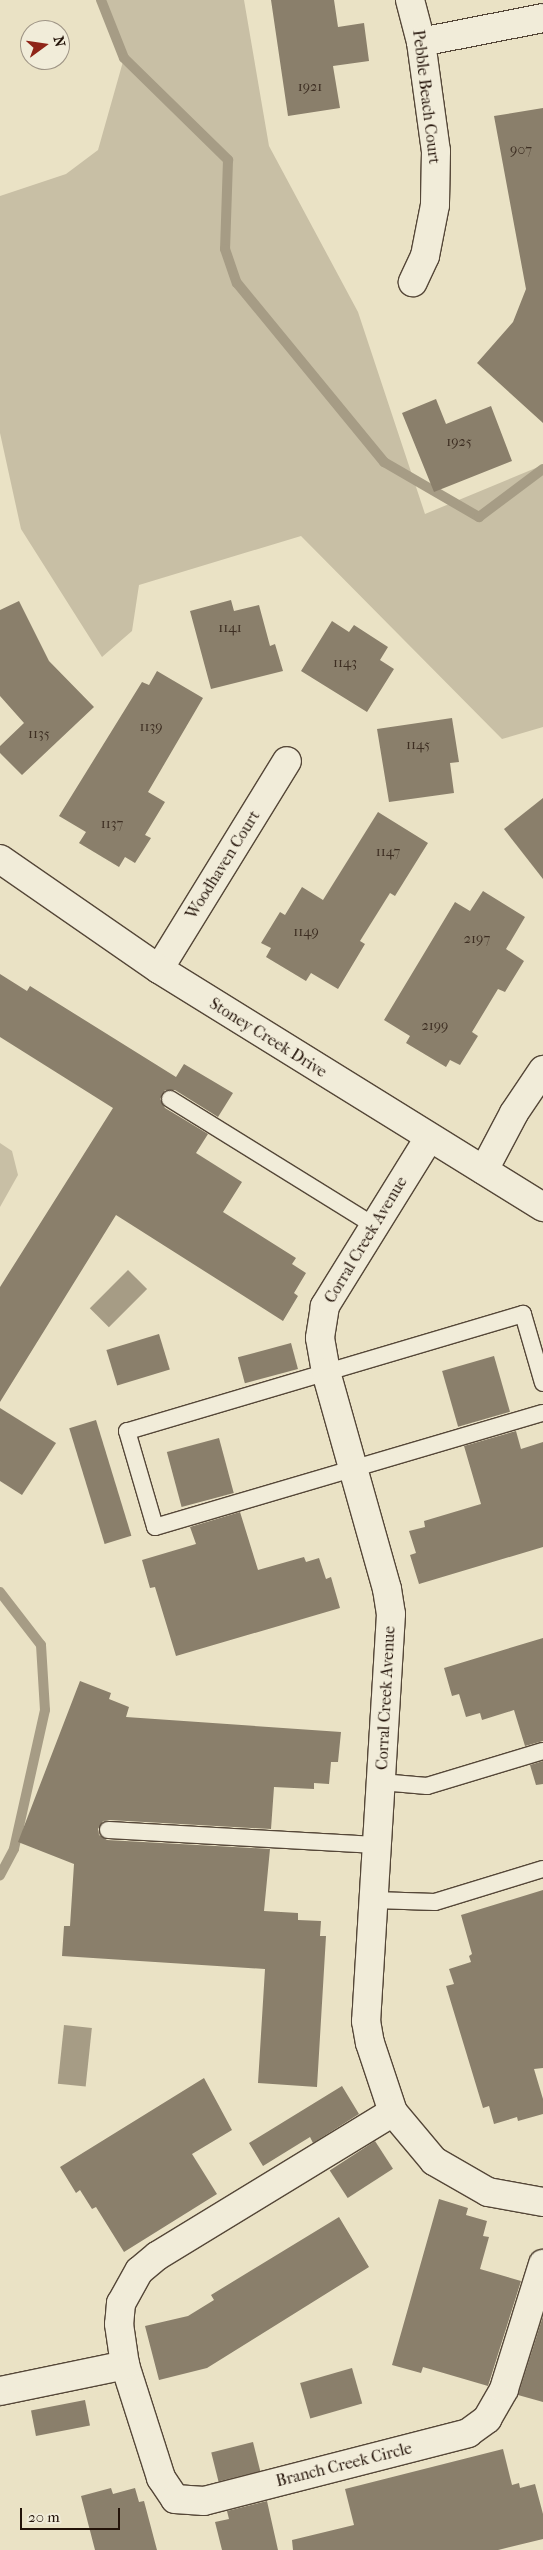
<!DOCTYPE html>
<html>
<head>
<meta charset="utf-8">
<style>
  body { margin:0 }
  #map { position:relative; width:543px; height:2550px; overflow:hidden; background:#eae2c5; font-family:"IM FELL French Canon",serif }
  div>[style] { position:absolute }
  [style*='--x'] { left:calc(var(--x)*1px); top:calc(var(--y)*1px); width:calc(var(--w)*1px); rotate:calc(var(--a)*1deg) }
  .green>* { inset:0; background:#c8bfa5 }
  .water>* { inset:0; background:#a69c85; transform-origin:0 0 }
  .stream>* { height:10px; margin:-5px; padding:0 5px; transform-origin:5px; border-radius:5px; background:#a69c85 }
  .building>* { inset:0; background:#8a7f6b; transform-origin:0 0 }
  .roads { filter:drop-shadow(1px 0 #554738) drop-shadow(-1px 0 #554738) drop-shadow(0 1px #554738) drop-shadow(0 -1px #554738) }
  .service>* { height:16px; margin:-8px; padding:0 8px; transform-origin:8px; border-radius:8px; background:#f1ecd9 }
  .minor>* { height:28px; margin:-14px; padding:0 14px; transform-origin:14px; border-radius:14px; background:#f1ecd9 }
  .tertiary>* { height:28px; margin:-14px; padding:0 14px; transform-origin:14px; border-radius:14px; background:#f1ecd9 }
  span { translate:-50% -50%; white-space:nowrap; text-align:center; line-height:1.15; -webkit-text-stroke:4px #f1ecd9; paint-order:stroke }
  .number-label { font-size:14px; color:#3d2e22 }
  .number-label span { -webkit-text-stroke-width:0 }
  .street-label { font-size:16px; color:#231309 }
  .north { position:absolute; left:20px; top:20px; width:50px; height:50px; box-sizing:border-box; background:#f1ecd9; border:1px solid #9f9586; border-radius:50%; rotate:76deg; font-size:14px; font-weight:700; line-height:20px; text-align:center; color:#231309 }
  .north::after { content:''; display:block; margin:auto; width:18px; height:22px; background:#8f2418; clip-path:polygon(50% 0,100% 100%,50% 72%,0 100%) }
  .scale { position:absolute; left:20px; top:2508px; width:100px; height:22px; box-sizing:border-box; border:2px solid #231309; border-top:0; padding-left:6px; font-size:15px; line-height:18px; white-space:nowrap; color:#231309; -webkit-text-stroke:4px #f1ecd9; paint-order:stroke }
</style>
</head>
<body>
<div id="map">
  <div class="green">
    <i style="clip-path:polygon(101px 0,244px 0,269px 146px,358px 312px,425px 514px,543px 465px,543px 727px,502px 739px,301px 536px,139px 585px,132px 631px,102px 657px,21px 529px,0 433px,0 196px,66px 174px,98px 150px,124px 58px)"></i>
    <i style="clip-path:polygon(0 1143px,12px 1151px,18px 1175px,0 1207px)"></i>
  </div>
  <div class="water">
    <i style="left:128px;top:1270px;width:27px;height:54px;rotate:45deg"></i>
    <i style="left:64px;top:2025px;width:28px;height:59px;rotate:6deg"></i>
  </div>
  <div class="stream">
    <i style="--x:101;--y:0;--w:62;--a:68.4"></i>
    <i style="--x:124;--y:58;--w:146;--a:44.4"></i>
    <i style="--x:228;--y:160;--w:89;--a:91.9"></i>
    <i style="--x:225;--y:249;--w:36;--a:71"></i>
    <i style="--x:237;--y:283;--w:232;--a:50.6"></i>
    <i style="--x:384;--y:462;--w:110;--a:30.1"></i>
    <i style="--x:479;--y:517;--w:80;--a:-36.9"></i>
    <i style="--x:0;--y:1592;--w:67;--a:52.3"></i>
    <i style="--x:41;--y:1645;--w:65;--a:86.5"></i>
    <i style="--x:45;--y:1710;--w:142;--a:102.6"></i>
    <i style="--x:14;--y:1849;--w:30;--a:118"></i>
  </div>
  <div class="building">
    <i style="clip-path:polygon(271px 0,334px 0,338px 27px,364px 23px,369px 61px,333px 66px,340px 108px,288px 116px)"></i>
    <i style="clip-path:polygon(543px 108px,543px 423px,477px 363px,513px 322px,526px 289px,494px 116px)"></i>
    <i style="clip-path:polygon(436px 399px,446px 424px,491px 406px,512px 461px,434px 492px,402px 413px)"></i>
    <i style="clip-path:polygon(231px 600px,234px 611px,259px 605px,270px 646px,275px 644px,283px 671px,211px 689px,190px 611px)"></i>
    <i style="clip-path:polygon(19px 601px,49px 661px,94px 707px,22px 775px,0 753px,0 746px,24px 723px,0 696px,0 610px)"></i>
    <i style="clip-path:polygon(332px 621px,349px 632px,354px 625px,388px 647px,380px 660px,394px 669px,367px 712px,301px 671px)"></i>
    <i style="clip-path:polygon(157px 671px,203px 698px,148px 792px,165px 802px,145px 835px,151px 838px,135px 863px,125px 857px,119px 867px,79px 843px,86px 832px,59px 816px,142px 682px,149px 685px)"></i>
    <i style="clip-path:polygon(452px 718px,459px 762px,450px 763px,454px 793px,389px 802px,377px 729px)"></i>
    <i style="clip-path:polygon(543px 798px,543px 879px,504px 829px)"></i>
    <i style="clip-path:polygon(378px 812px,428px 843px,395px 896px,390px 893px,360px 941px,365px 944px,338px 989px,311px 973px,306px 981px,266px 957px,271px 948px,261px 943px,280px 912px,285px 915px,302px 887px,323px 900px)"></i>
    <i style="clip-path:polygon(483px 891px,525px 917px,506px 949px,524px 961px,505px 992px,498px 989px,472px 1032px,478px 1036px,460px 1065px,450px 1060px,446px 1067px,406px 1043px,410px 1036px,384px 1020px,455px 902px,470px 911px)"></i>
    <i style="clip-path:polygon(0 974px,27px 991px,30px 986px,176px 1077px,184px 1064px,233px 1093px,218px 1117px,175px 1090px,165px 1090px,160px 1099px,165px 1108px,208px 1134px,196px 1153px,242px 1182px,223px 1212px,296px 1258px,292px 1264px,306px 1273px,294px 1293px,298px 1296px,283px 1321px,116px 1215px,0 1402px,0 1287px,113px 1108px,0 1037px)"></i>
    <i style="left:159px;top:1334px;width:37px;height:55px;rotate:73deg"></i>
    <i style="left:291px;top:1343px;width:27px;height:55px;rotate:75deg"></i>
    <i style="left:494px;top:1356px;width:58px;height:54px;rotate:74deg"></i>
    <i style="clip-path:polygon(0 1408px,56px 1443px,22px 1495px,0 1481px)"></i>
    <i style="left:96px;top:1420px;width:121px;height:28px;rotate:73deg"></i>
    <i style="clip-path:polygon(516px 1431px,521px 1449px,543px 1442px,543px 1547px,419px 1584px,410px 1555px,416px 1553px,409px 1531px,425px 1527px,424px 1521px,481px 1504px,464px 1446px)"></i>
    <i style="left:219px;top:1438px;width:57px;height:54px;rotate:75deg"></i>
    <i style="clip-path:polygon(240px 1512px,258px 1570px,304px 1557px,306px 1562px,319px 1558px,326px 1579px,331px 1577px,340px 1608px,176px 1656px,155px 1587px,150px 1588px,142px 1560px,196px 1544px,190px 1527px)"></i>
    <i style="clip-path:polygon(543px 1638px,543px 1741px,525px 1746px,514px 1710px,482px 1720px,480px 1713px,466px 1717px,459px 1694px,452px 1696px,444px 1668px)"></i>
    <i style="clip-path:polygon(80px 1681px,111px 1693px,109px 1699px,129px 1707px,126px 1717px,341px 1732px,338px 1762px,331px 1762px,329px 1784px,314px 1783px,314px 1789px,274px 1787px,271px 1829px,109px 1820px,103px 1821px,98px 1829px,99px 1835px,107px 1840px,270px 1849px,264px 1911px,298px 1913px,298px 1920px,321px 1921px,320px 1936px,326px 1936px,317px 2087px,258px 2083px,265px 1969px,62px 1956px,64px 1926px,70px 1926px,74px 1864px,18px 1842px)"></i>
    <i style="clip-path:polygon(543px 1761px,543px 1784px,536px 1785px,530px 1765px)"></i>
    <i style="clip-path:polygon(543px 1890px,543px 2068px,534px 2069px,543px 2099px,543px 2114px,518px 2121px,517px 2117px,494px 2124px,489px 2106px,483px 2108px,446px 1986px,454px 1984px,449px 1969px,471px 1962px,469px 1956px,472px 1954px,461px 1915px)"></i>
    <i style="clip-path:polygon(204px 2078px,232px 2130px,192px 2154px,217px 2194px,124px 2252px,96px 2207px,92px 2209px,80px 2190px,76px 2193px,60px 2167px)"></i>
    <i style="clip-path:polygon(342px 2086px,359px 2114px,313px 2143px,310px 2137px,263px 2166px,249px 2143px)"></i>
    <i style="left:375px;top:2141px;width:33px;height:54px;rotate:57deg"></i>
    <i style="clip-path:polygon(439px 2199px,468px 2208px,466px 2215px,487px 2221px,483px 2236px,489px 2237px,480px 2269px,521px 2281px,488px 2386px,423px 2367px,421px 2373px,392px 2365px)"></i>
    <i style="clip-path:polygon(339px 2217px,369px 2267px,207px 2368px,159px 2380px,145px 2326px,188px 2316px,214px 2300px,211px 2295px)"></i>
    <i style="clip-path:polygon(543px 2316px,543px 2402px,518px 2395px)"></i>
    <i style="left:352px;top:2368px;width:37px;height:54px;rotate:74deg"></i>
    <i style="left:85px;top:2400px;width:26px;height:55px;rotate:79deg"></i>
    <i style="left:253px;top:2442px;width:30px;height:43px;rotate:76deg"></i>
    <i style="clip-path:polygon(503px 2449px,512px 2485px,519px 2483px,520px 2488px,535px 2484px,543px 2514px,543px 2539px,498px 2550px,293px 2550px,292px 2540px,354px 2525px,345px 2489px)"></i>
    <i style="clip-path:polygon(111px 2488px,113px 2494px,135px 2488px,139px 2502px,144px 2501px,157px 2550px,95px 2550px,81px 2496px)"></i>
    <i style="clip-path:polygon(267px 2501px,278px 2550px,222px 2550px,215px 2522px,229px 2519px,227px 2511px)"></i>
  </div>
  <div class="roads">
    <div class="service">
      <i style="--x:170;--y:1099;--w:241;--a:31.8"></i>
      <i style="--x:543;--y:1383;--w:72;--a:-106.2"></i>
      <i style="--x:523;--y:1314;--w:413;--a:163.5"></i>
      <i style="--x:127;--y:1431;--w:100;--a:73.7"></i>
      <i style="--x:155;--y:1527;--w:404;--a:-16.4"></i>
      <i style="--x:381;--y:1782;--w:46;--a:5"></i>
      <i style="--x:427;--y:1786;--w:121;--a:-16.8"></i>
      <i style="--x:108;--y:1830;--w:269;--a:3.2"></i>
      <i style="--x:374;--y:1900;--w:61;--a:1.9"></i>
      <i style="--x:435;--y:1902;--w:113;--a:-17"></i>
    </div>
    <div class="minor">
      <i style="--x:410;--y:0;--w:43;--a:75.3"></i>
      <i style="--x:421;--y:42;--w:110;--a:82.2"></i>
      <i style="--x:436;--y:151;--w:54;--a:91.1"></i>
      <i style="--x:435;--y:205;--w:52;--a:101.1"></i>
      <i style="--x:425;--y:256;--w:29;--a:115"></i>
      <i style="--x:421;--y:42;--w:124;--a:-11.1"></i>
      <i style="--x:159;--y:969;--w:244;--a:-58.4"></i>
      <i style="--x:429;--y:1138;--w:198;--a:121.8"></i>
      <i style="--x:325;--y:1306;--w:32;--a:99"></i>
      <i style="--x:320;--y:1338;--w:35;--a:80"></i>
      <i style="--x:326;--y:1372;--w:225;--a:74.3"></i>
      <i style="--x:387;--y:1589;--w:25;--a:81"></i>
      <i style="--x:391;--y:1614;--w:408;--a:93.5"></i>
      <i style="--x:366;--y:2021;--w:22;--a:80"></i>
      <i style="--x:370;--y:2043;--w:73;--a:71.6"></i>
      <i style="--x:393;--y:2112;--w:64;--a:50.1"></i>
      <i style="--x:434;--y:2161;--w:62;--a:29.9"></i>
      <i style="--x:488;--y:2192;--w:56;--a:10.3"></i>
      <i style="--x:484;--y:1170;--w:64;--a:-62.2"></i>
      <i style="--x:514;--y:1113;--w:52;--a:-56"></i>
      <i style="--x:393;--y:2112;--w:276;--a:148.6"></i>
      <i style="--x:157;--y:2256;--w:23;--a:140"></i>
      <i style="--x:139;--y:2271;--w:37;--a:119"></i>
      <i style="--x:121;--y:2303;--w:21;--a:95"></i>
      <i style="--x:119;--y:2324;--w:41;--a:81.7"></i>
      <i style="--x:125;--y:2365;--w:119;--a:72.3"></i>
      <i style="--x:161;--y:2478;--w:25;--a:56"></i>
      <i style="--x:175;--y:2499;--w:29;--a:4"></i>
      <i style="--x:204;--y:2501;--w:273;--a:-14.4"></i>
      <i style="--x:468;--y:2433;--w:24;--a:-36"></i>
      <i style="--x:487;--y:2419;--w:34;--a:-60"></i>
      <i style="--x:504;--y:2389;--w:131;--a:-72.7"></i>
      <i style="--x:0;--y:2391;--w:128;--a:-11.7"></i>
    </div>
    <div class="tertiary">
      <i style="--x:0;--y:859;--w:193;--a:34.7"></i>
      <i style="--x:159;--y:969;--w:452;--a:31.8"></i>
    </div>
  </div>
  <div class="number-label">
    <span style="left:310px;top:87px">1921</span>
    <span style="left:521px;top:150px">907</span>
    <span style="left:459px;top:442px">1925</span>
    <span style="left:230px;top:628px">1141</span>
    <span style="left:345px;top:663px">1143</span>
    <span style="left:151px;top:727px">1139</span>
    <span style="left:39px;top:734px">1135</span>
    <span style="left:418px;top:745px">1145</span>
    <span style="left:112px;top:824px">1137</span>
    <span style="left:388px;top:852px">1147</span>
    <span style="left:306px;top:932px">1149</span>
    <span style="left:477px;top:939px">2197</span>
    <span style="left:435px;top:1026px">2199</span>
  </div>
  <div class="street-label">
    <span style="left:426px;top:97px;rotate:83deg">Pebble Beach Court</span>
    <span style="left:223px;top:865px;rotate:-58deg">Woodhaven Court</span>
    <span style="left:268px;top:1038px;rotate:32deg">Stoney Creek Drive</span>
    <span style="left:366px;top:1240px;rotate:-59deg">Corral Creek Avenue</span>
    <span style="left:386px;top:1698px;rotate:-87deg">Corral Creek Avenue</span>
    <span style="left:344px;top:2465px;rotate:-14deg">Branch Creek Circle</span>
  </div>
  <div class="north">N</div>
  <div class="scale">20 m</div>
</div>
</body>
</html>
